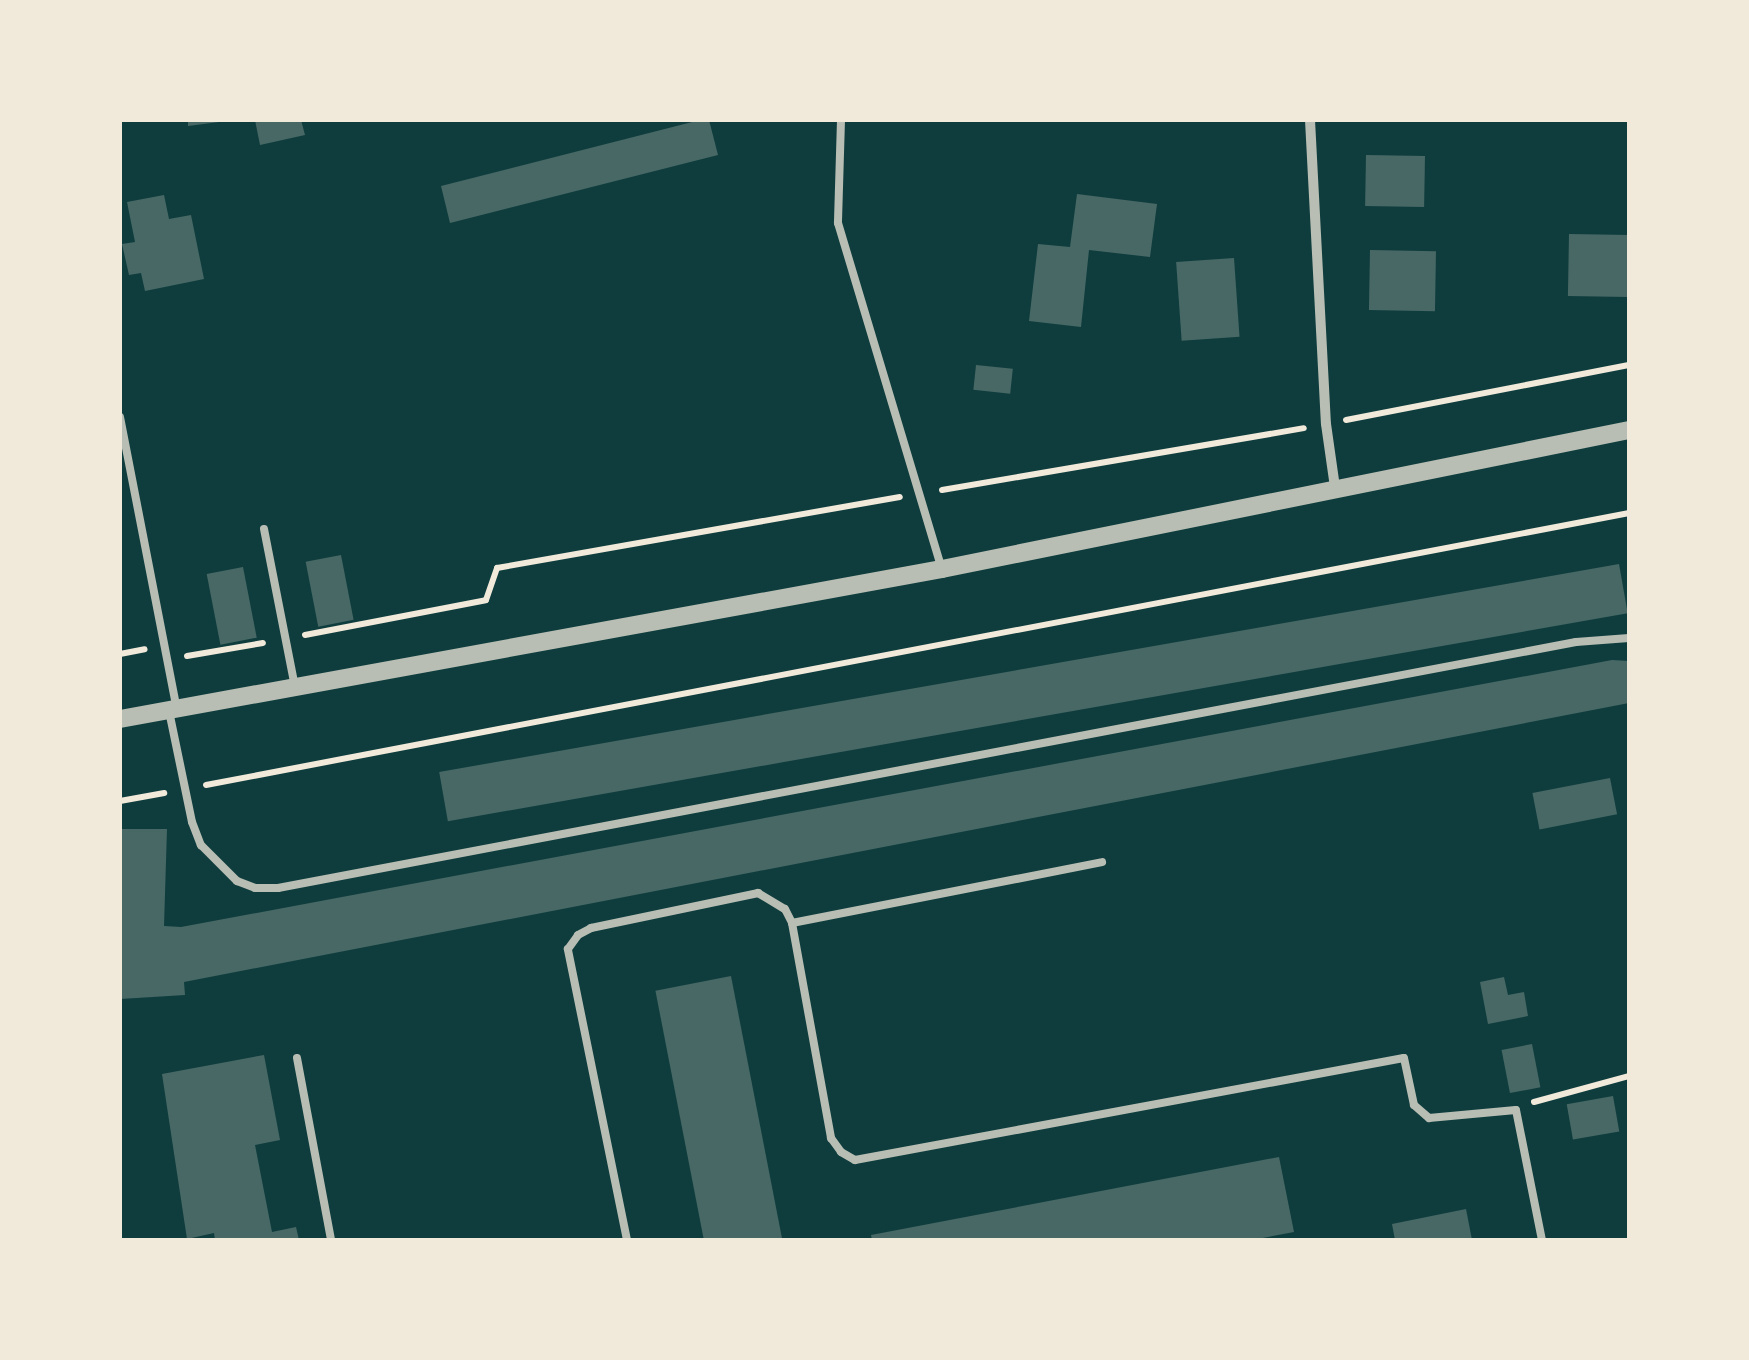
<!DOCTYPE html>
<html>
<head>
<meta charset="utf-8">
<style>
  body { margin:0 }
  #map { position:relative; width:1749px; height:1360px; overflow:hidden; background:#0f3d3e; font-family:Commissioner,sans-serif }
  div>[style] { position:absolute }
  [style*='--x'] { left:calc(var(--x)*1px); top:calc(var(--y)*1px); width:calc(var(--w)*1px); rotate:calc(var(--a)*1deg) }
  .building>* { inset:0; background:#486865; transform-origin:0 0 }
  .path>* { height:6px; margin:-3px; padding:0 3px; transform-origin:3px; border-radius:3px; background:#f1e9da }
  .service>* { height:8px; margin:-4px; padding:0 4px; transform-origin:4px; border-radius:4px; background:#b8beb3 }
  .minor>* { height:10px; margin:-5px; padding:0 5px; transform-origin:5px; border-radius:5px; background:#b8beb3 }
  .tertiary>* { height:18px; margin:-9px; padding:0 9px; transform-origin:9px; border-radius:9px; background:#b8beb3 }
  span { translate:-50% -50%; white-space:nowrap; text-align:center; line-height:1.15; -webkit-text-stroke:10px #f1e9da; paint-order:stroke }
  .frame { position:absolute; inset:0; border:122px solid #f1e9da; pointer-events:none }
</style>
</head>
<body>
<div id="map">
  <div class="building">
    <i style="clip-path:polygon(188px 120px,219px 120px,219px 122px,188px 126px)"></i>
    <i style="clip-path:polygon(255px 120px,301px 120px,305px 135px,260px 145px)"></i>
    <i style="clip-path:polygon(700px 120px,709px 120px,718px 155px,450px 223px,441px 186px)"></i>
    <i style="left:1366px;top:155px;width:59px;height:51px;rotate:1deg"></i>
    <i style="clip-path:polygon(1077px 194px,1157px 204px,1150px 257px,1089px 250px,1081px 327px,1029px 321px,1038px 244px,1070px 247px)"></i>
    <i style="clip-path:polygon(164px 195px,169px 219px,191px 215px,204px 279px,145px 291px,141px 273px,129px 275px,122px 244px,135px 242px,127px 202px)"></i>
    <i style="left:1569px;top:234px;width:60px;height:62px;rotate:1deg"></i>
    <i style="left:1370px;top:250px;width:66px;height:60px;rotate:1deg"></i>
    <i style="left:1234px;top:258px;width:79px;height:58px;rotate:86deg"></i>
    <i style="left:976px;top:365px;width:37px;height:25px;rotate:6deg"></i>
    <i style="left:341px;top:555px;width:66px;height:36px;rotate:79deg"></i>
    <i style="left:1619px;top:564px;width:50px;height:1198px;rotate:80deg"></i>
    <i style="left:243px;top:567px;width:72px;height:37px;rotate:79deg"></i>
    <i style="clip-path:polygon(1612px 660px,1629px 661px,1629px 703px,184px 982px,185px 995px,120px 999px,120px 829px,167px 829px,164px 926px,181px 927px)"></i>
    <i style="left:1610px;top:778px;width:37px;height:79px;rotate:79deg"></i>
    <i style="left:731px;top:976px;width:269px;height:77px;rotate:79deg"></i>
    <i style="clip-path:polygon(1504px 977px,1508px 995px,1524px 992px,1528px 1016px,1488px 1024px,1480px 982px)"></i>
    <i style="left:1532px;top:1044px;width:44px;height:31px;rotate:79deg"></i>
    <i style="clip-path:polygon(264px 1055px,280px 1140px,255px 1145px,272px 1232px,296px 1227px,299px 1240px,215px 1240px,214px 1233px,187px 1239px,162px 1074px)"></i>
    <i style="left:1613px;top:1096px;width:36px;height:47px;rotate:80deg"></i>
    <i style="clip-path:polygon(1279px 1157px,1294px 1232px,1252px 1240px,872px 1240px,871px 1235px)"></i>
    <i style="clip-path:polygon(1466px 1209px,1472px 1240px,1395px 1240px,1392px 1224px)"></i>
  </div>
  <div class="path">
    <i style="--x:1346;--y:420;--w:288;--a:-11"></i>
    <i style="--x:942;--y:490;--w:367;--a:-9.7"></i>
    <i style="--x:305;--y:635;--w:184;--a:-10.9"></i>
    <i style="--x:486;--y:600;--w:34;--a:-71"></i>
    <i style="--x:497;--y:568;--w:409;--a:-10"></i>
    <i style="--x:120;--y:654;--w:25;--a:-11"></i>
    <i style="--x:187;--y:656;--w:77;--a:-9.7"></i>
    <i style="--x:206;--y:785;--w:1449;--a:-10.82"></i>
    <i style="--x:120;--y:801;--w:45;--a:-10.3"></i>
    <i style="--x:1534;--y:1102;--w:98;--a:-15.3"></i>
  </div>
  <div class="service">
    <i style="--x:841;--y:120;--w:103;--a:91.7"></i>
    <i style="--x:838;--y:223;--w:361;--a:73.3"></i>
    <i style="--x:120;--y:417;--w:298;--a:79"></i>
    <i style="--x:264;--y:529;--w:161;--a:78.9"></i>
    <i style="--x:169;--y:711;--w:113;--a:78.3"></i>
    <i style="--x:192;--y:822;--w:25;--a:69"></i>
    <i style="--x:201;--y:845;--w:51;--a:45"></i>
    <i style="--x:237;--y:881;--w:19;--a:21"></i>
    <i style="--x:255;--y:888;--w:23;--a:0"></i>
    <i style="--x:278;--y:888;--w:1321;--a:-10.73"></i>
    <i style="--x:1576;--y:642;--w:53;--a:-4.3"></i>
    <i style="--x:792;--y:923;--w:316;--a:-11.1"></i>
    <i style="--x:297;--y:1058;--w:185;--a:79.4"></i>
    <i style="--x:627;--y:1240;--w:297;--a:-101.5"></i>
    <i style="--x:568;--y:949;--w:17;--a:-54"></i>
    <i style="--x:578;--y:935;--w:15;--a:-28"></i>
    <i style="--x:591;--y:928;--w:171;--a:-11.8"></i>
    <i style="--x:758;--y:893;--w:31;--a:31"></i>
    <i style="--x:785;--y:909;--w:16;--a:63"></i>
    <i style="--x:792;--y:923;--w:219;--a:79.7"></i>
    <i style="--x:831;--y:1138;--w:17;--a:54"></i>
    <i style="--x:841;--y:1152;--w:16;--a:30"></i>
    <i style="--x:855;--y:1160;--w:558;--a:-10.53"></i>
    <i style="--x:1404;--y:1058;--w:48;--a:78"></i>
    <i style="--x:1414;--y:1105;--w:20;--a:41"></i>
    <i style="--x:1429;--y:1118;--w:87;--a:-5.3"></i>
    <i style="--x:1516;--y:1110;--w:133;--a:78.7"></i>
  </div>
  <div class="minor">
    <i style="--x:1310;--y:120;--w:304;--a:87"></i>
    <i style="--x:1326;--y:424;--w:64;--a:81.9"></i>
  </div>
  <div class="tertiary">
    <i style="--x:120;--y:719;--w:836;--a:-10.34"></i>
    <i style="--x:942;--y:569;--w:701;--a:-11.44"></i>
  </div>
  <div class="frame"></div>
</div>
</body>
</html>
